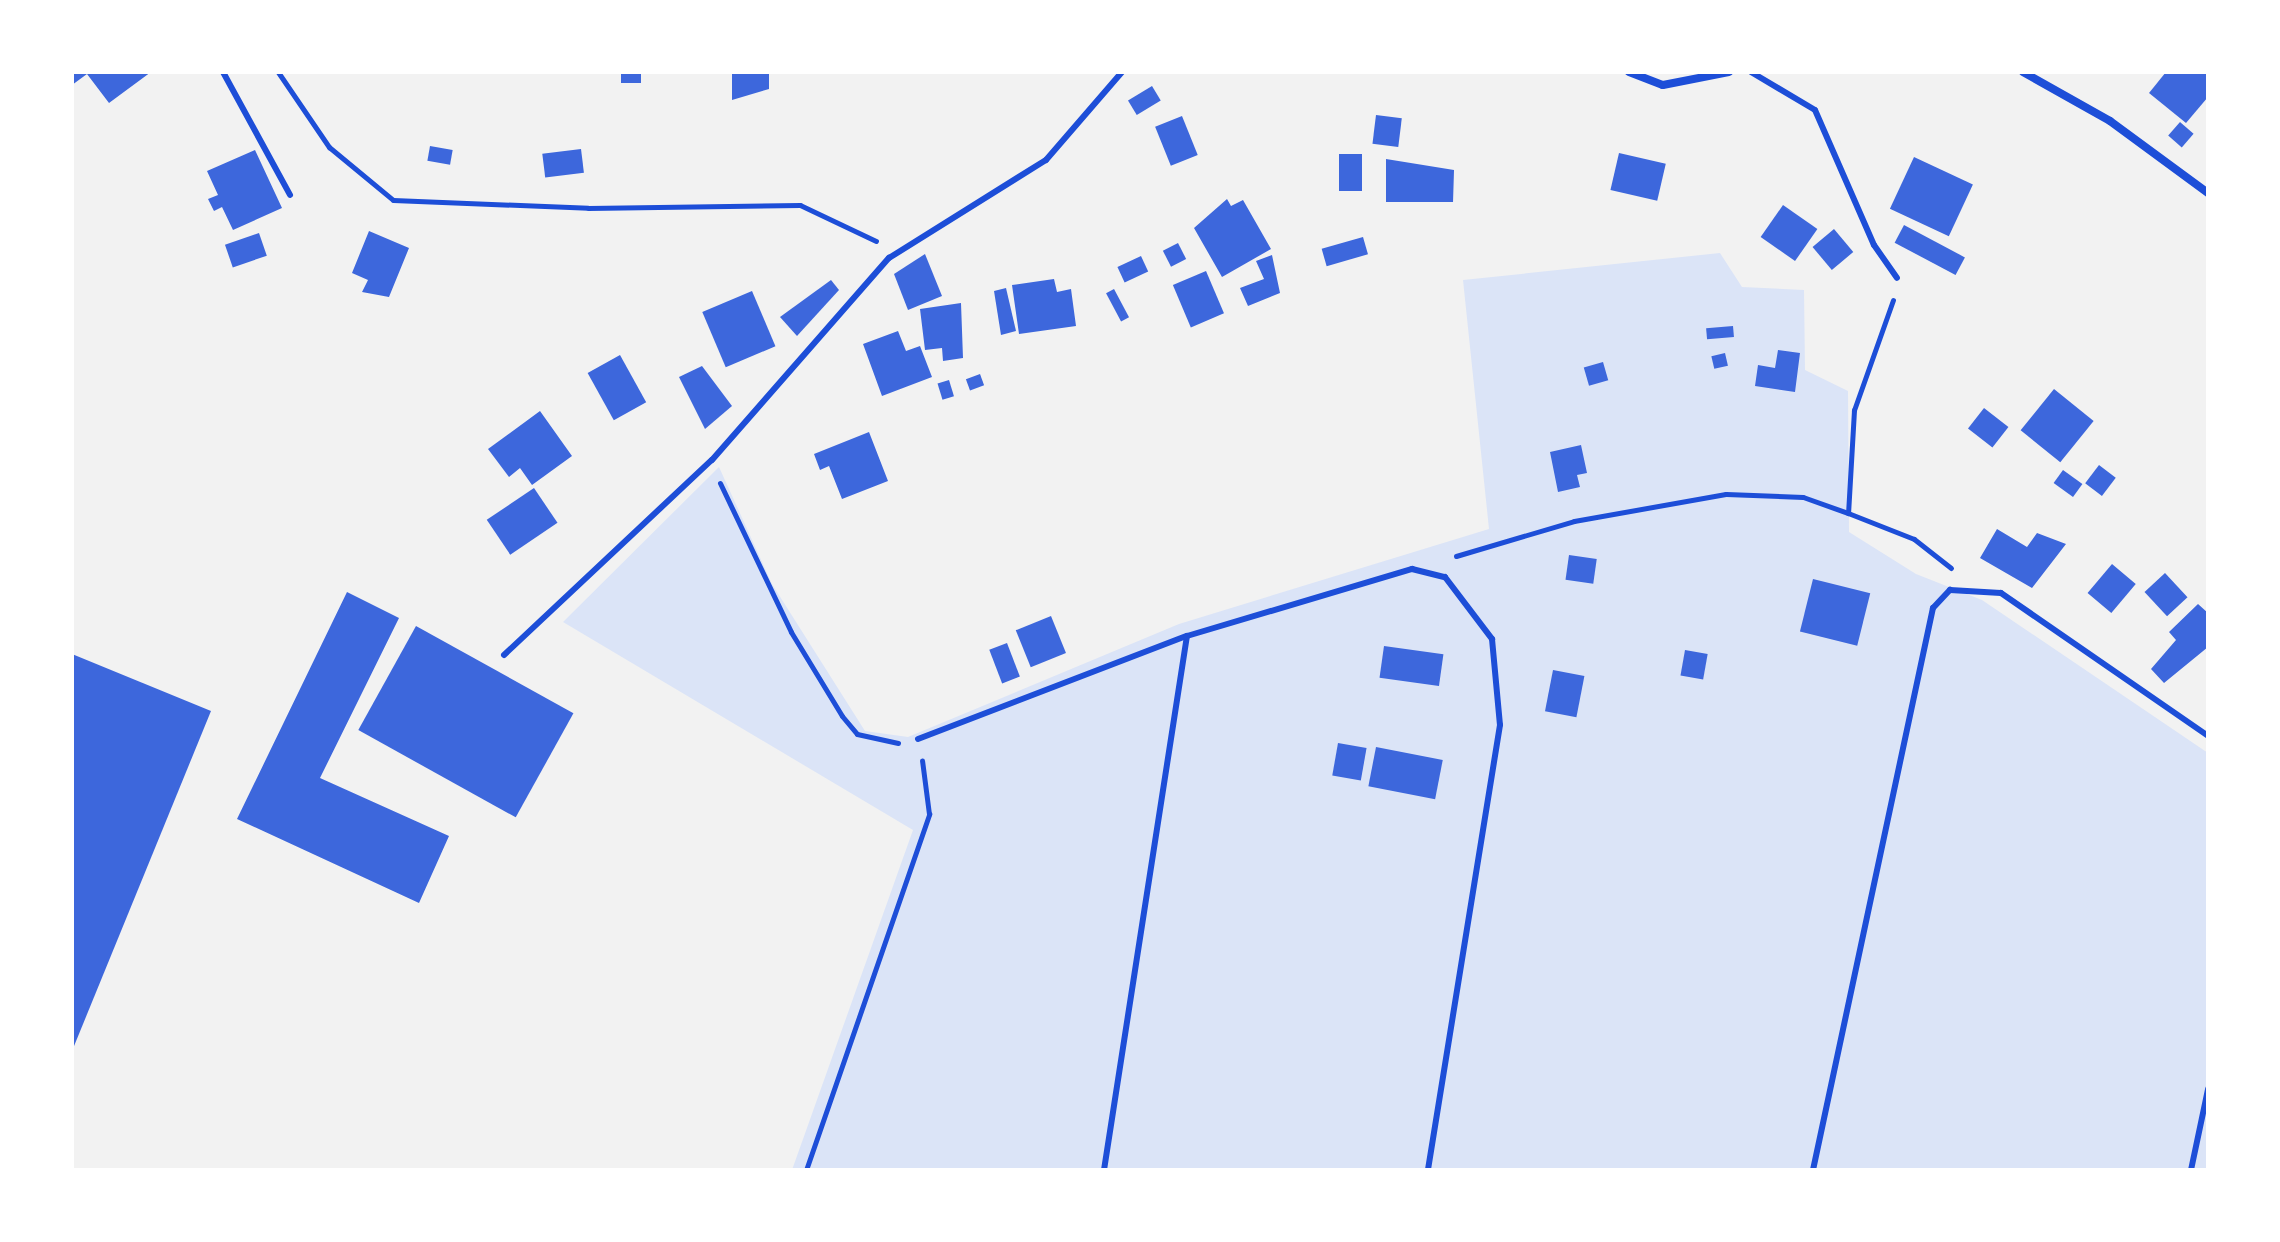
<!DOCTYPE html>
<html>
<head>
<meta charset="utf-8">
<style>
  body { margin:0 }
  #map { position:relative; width:2280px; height:1242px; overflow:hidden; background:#f2f2f2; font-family:"Exo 2",sans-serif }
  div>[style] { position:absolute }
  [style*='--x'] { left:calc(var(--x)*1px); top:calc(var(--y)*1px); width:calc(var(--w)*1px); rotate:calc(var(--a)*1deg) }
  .green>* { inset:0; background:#dbe4f7 }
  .building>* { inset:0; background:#3d67dc; transform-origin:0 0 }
  .path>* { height:5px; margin:-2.5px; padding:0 2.5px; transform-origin:2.5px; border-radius:2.5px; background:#1d4ed8 }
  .service>* { height:6px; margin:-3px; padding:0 3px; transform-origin:3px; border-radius:3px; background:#1d4ed8 }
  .minor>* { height:8px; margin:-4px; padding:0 4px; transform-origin:4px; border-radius:4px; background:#1d4ed8 }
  span { translate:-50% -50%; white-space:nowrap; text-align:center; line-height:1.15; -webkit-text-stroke:7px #fff; paint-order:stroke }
  .frame { position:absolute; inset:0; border:74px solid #fff; pointer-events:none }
</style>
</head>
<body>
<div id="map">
  <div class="green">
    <i style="clip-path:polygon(1720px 253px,1742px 287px,1804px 290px,1805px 370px,1848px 391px,1849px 532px,1916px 574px,1982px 600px,2208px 753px,2208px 1170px,792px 1170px,913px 830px,563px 622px,719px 467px,772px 584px,865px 731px,908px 737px,1179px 624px,1489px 529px,1463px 280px)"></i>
  </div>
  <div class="building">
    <i style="clip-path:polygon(72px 72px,151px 72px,109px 103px,87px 74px,72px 85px)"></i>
    <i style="left:621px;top:72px;width:20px;height:11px"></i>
    <i style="clip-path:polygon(732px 72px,769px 72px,769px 89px,732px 100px)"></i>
    <i style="clip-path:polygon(2166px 72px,2208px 72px,2208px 97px,2186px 123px,2149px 93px)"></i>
    <i style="left:1152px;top:86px;width:17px;height:28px;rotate:59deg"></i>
    <i style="left:1376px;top:115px;width:26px;height:29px;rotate:7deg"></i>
    <i style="left:1182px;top:116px;width:42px;height:29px;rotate:68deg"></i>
    <i style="left:2180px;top:122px;width:18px;height:18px;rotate:41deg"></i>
    <i style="left:430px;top:146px;width:23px;height:15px;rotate:10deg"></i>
    <i style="left:581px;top:149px;width:24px;height:39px;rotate:83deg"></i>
    <i style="clip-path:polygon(255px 150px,282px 208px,233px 230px,222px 207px,214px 211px,208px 199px,218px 195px,207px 171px)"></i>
    <i style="left:1619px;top:153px;width:48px;height:38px;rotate:13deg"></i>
    <i style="left:1339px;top:154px;width:23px;height:37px"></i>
    <i style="left:1914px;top:157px;width:65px;height:57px;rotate:25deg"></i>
    <i style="clip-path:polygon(1386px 159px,1454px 170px,1453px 202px,1386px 202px)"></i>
    <i style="clip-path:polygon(1227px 199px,1231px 206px,1243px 200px,1271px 249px,1222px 277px,1194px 228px)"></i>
    <i style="left:1783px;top:205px;width:42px;height:39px;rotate:35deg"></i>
    <i style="left:1904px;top:225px;width:69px;height:20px;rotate:28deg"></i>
    <i style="left:1834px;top:229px;width:30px;height:28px;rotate:50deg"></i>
    <i style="clip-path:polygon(369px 231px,409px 248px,389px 297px,362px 292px,368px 280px,352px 273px)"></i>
    <i style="left:259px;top:233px;width:24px;height:36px;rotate:71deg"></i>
    <i style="left:1363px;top:237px;width:18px;height:43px;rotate:74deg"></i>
    <i style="left:1178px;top:243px;width:18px;height:17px;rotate:63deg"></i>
    <i style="clip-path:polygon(925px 254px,942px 296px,908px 310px,894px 274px)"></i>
    <i style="clip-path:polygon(1272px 255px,1280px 293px,1248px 306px,1240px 288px,1264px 279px,1256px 261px)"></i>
    <i style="left:1141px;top:256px;width:17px;height:26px;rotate:65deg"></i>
    <i style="left:1206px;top:271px;width:46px;height:36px;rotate:67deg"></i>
    <i style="clip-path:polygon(1054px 279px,1057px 292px,1071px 289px,1076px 326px,1019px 334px,1012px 285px)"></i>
    <i style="clip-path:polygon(831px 280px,839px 290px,797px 336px,780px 317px)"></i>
    <i style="clip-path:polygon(1006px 288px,1016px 331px,1001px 335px,994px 291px)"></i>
    <i style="left:1114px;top:289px;width:32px;height:9px;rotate:62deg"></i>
    <i style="left:752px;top:291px;width:60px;height:54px;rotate:67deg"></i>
    <i style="clip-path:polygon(961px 303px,963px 358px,943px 361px,942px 348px,925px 350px,920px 309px)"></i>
    <i style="left:1733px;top:326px;width:11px;height:27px;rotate:85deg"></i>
    <i style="clip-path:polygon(898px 331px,906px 351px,920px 346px,932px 377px,882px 396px,863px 344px)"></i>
    <i style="clip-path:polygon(1778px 350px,1800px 353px,1795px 392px,1755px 386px,1758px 365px,1775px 368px)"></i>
    <i style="left:1725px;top:353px;width:13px;height:14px;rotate:77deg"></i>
    <i style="left:620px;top:355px;width:54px;height:37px;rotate:61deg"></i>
    <i style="left:1603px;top:362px;width:19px;height:20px;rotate:74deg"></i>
    <i style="clip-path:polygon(702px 366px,732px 406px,705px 429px,679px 377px)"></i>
    <i style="left:980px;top:374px;width:12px;height:15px;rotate:70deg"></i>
    <i style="left:949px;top:380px;width:17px;height:12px;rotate:73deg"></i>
    <i style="left:2054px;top:389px;width:51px;height:53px;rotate:39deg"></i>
    <i style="left:1984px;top:408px;width:31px;height:26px;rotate:38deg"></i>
    <i style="clip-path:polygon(540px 411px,572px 456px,532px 485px,520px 468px,509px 477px,488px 449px)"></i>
    <i style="clip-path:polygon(869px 432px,888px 481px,842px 499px,829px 466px,820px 470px,814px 454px)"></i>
    <i style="clip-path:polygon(1581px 445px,1587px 473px,1577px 475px,1580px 487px,1558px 492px,1550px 452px)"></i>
    <i style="left:2099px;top:465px;width:21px;height:23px;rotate:37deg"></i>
    <i style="left:2063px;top:470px;width:24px;height:16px;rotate:36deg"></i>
    <i style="left:534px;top:488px;width:42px;height:57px;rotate:56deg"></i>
    <i style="clip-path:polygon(1997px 529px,2027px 547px,2037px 533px,2066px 544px,2032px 588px,1980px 558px)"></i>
    <i style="left:1569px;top:555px;width:28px;height:25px;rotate:8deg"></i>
    <i style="left:2112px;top:564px;width:31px;height:38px;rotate:40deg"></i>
    <i style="left:2165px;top:573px;width:33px;height:28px;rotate:47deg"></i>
    <i style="left:1813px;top:579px;width:59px;height:54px;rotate:14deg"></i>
    <i style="clip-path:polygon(347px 592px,399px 618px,320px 778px,449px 836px,419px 903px,237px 819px)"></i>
    <i style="clip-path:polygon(2198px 604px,2208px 613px,2208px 647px,2164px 683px,2151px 669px,2176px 640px,2169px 632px)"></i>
    <i style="left:1051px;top:616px;width:40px;height:38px;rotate:68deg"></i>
    <i style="left:416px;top:626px;width:180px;height:119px;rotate:29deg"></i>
    <i style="left:1007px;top:643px;width:36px;height:19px;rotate:69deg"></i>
    <i style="left:1384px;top:646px;width:60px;height:32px;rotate:8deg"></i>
    <i style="left:1685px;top:650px;width:23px;height:26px;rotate:10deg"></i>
    <i style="clip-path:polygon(72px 654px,211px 711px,72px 1051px)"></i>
    <i style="left:1553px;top:670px;width:32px;height:42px;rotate:11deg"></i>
    <i style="left:1338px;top:743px;width:29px;height:33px;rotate:10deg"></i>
    <i style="left:1376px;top:747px;width:68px;height:40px;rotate:11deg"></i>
  </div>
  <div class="path">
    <i style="--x:278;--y:72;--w:91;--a:55.8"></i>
    <i style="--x:329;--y:147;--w:83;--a:39.6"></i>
    <i style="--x:393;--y:200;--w:195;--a:2.3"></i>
    <i style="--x:588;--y:208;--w:212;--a:-0.8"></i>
    <i style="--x:800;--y:205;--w:84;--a:25.3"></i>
    <i style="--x:1893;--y:300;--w:117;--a:109.5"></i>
    <i style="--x:1854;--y:410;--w:103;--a:93.3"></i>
    <i style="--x:1848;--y:513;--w:71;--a:21.5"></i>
    <i style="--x:1914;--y:539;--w:47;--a:38.1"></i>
    <i style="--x:720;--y:483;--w:165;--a:64.5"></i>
    <i style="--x:791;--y:632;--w:98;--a:58.7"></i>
    <i style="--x:842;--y:716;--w:23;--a:50"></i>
    <i style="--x:857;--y:734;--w:42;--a:12.4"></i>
    <i style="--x:1456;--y:556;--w:123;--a:-16.5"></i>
    <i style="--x:1574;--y:521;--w:154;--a:-10.1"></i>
    <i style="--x:1726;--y:494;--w:77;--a:2.2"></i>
    <i style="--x:1803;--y:497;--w:48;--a:19.6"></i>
    <i style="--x:806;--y:1170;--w:377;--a:-70.9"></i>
    <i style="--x:929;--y:814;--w:54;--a:-97.4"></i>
  </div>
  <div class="service">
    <i style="--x:223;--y:72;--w:140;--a:61.4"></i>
    <i style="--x:1751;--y:72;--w:74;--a:30.7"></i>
    <i style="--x:1815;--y:110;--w:147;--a:66.4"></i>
    <i style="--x:1874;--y:245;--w:40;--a:55.1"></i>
    <i style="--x:504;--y:655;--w:285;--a:-43.2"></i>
    <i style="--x:712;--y:460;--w:269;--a:-48.8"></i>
    <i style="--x:889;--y:258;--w:185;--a:-32"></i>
    <i style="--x:1046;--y:160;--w:116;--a:-49.2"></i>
    <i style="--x:918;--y:739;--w:288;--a:-21"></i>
    <i style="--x:1187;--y:636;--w:235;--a:-16.6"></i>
    <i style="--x:1412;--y:569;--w:34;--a:14"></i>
    <i style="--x:1445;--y:577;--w:78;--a:52.8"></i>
    <i style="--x:1492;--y:639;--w:86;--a:84.7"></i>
    <i style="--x:1500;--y:725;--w:451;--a:99.2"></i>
    <i style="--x:1104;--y:1170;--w:540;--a:-81.17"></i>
    <i style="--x:1813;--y:1170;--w:575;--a:-77.95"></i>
    <i style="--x:1933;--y:608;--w:25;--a:-47"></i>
    <i style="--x:1950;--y:590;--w:51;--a:3.4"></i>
    <i style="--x:2001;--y:593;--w:252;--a:34.6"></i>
    <i style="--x:2191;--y:1170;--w:83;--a:-78.1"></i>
  </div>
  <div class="minor">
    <i style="--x:1629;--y:72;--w:36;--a:21"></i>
    <i style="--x:1663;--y:85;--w:67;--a:-11.1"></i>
    <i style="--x:2023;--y:72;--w:100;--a:29.4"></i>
    <i style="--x:2110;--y:121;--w:122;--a:36.3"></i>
  </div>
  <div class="frame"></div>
</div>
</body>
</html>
